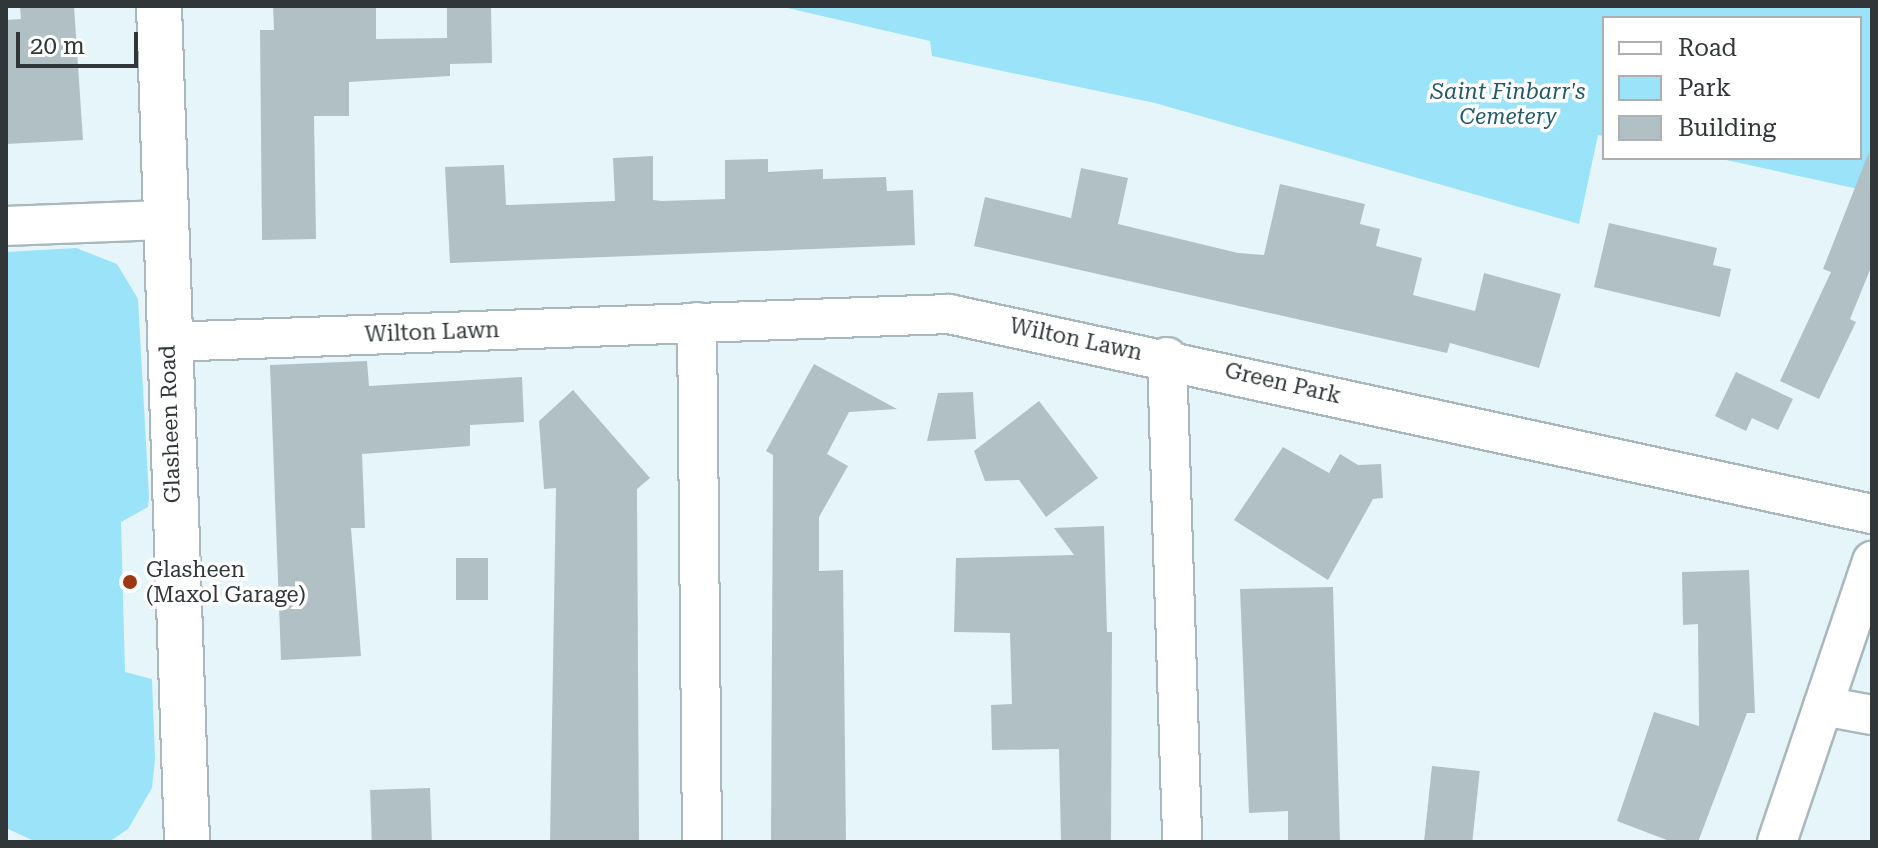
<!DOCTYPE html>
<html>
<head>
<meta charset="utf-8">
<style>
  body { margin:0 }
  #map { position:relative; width:1878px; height:848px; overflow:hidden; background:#e6f5fa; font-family:"Roboto Serif",serif }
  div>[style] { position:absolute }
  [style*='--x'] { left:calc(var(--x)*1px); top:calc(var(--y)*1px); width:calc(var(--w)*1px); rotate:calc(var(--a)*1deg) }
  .green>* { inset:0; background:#9be3f8 }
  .building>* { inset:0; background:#b1c0c5; transform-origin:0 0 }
  .roads { filter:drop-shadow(2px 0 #a9b8bd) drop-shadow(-2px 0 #a9b8bd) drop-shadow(0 2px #a9b8bd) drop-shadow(0 -2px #a9b8bd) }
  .minor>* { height:38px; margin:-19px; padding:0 19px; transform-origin:19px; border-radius:19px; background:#fff }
  .secondary>* { height:44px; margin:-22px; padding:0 22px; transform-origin:22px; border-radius:22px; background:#fff }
  .dots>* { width:22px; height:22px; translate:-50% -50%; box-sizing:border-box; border:4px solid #fff; border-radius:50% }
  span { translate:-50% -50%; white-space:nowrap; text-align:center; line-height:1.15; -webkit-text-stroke:7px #fff; paint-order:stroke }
  .park-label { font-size:22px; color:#225a68; font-style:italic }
  .street-label { font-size:22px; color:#313739 }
  .poi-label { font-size:22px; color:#313739 }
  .left { translate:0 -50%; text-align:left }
  .frame { position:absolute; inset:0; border:8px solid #313739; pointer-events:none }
  .legend { position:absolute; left:1602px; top:16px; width:260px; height:144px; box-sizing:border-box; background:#fff; border:2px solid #adafb0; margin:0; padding:10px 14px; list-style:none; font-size:24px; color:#313739 }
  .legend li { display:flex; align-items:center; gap:16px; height:40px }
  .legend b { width:40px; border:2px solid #adafb0 }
  .scale { position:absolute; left:16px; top:32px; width:122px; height:36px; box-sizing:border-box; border:4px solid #313739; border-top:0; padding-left:10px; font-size:24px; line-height:28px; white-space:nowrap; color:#313739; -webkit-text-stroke:6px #fff; paint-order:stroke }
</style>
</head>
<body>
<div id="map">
  <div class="green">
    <i style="clip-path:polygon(779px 6px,1872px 6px,1872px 192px,1717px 158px,1860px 158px,1860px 18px,1604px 18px,1604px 136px,1598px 135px,1579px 224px,1155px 103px,932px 56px,930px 41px)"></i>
    <i style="clip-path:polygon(76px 248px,117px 264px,138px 299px,149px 497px,148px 507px,121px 522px,125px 672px,152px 679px,155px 759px,152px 788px,128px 829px,109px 842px,36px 842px,6px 828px,6px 252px)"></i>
  </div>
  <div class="building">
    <i style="clip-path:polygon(20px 6px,74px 6px,83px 140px,6px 144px,6px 20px,21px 19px)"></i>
    <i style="clip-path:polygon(273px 6px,376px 6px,376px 39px,447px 38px,447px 6px,491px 6px,492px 63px,450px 64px,450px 76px,349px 82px,349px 116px,314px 116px,316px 239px,262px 240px,260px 30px,274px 30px)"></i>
    <i style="clip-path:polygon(1869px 152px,1872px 265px,1850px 319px,1856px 322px,1819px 399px,1780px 381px,1831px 272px,1823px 269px)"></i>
    <i style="clip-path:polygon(653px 156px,653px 200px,662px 201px,725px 199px,725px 160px,768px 159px,768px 172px,823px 169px,823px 179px,886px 177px,887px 191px,913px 190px,915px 245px,450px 263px,445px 167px,504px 165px,506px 205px,615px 201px,613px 158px)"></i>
    <i style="clip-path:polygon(1081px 168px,1128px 178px,1118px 224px,1238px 253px,1264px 255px,1280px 184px,1365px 204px,1360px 224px,1380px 229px,1376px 246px,1422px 258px,1413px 295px,1475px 311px,1484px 273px,1561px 294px,1539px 368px,1450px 343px,1447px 353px,974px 246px,985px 197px,1071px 218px)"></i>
    <i style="clip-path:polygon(1609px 223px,1717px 248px,1713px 265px,1731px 269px,1720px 317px,1594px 287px)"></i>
    <i style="clip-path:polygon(367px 361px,369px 386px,522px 377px,524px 422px,470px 425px,470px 446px,362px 454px,365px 528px,351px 528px,361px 656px,281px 660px,270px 365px)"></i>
    <i style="clip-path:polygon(814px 364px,897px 409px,849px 412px,827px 454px,848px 466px,819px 517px,819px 571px,843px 570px,846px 842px,771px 842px,773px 455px,766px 451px)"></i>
    <i style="clip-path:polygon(1736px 372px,1793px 399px,1778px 430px,1752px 418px,1746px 431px,1715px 416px)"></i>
    <i style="clip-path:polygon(573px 390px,650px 478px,637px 489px,639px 842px,550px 842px,556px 488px,544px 489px,539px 421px)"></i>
    <i style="clip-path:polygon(973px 392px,976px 439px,927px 441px,938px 393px)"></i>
    <i style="clip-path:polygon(1039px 401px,1098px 478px,1046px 517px,1019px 480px,985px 481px,974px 451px)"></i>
    <i style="clip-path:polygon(1283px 447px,1329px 473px,1340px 454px,1358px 465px,1381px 464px,1383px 498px,1373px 499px,1328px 580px,1234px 520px)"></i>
    <i style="clip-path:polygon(1104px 526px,1107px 632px,1112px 632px,1111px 842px,1061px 842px,1059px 749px,992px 750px,991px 705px,1012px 704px,1010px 633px,954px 632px,956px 558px,1074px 555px,1054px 528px)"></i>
    <i style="left:456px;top:558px;width:32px;height:42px"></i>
    <i style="clip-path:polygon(1749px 570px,1755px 713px,1747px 713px,1698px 842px,1672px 842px,1617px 821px,1654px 712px,1699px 726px,1698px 624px,1683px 625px,1682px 572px)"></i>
    <i style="clip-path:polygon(1333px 587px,1340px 842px,1288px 842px,1288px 811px,1249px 813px,1240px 589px)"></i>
    <i style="left:1432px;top:766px;width:48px;height:77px;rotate:6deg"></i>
    <i style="left:430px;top:788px;width:54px;height:60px;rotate:88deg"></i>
  </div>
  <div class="roads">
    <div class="minor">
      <i style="--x:6;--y:226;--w:158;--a:-2.2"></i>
      <i style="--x:697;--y:322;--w:520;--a:89.45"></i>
      <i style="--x:167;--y:342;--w:783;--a:-2.05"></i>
      <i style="--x:949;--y:314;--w:944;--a:12.23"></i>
      <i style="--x:1167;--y:357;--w:485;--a:88.2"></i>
      <i style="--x:1823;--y:706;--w:50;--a:10.4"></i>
      <i style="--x:1777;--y:842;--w:297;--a:-71.3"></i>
    </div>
    <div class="secondary">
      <i style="--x:159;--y:6;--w:836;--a:88.08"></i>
    </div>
  </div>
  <div class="dots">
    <i style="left:130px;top:582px;background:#9e3812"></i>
  </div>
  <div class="park-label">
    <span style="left:1508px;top:104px">Saint Finbarr's<br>Cemetery</span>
  </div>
  <div class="street-label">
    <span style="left:432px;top:332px;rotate:-2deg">Wilton Lawn</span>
    <span style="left:1076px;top:339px;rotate:12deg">Wilton Lawn</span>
    <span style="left:1283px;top:383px;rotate:13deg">Green Park</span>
    <span style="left:170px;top:424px;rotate:-92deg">Glasheen Road</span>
  </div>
  <div class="poi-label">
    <span class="left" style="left:146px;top:582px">Glasheen<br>(Maxol Garage)</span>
  </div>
  <div class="frame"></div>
  <ul class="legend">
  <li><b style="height:10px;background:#fff"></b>Road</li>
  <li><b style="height:22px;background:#9be3f8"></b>Park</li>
  <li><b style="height:22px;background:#b1c0c5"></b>Building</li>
  </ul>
  <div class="scale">20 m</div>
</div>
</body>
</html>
